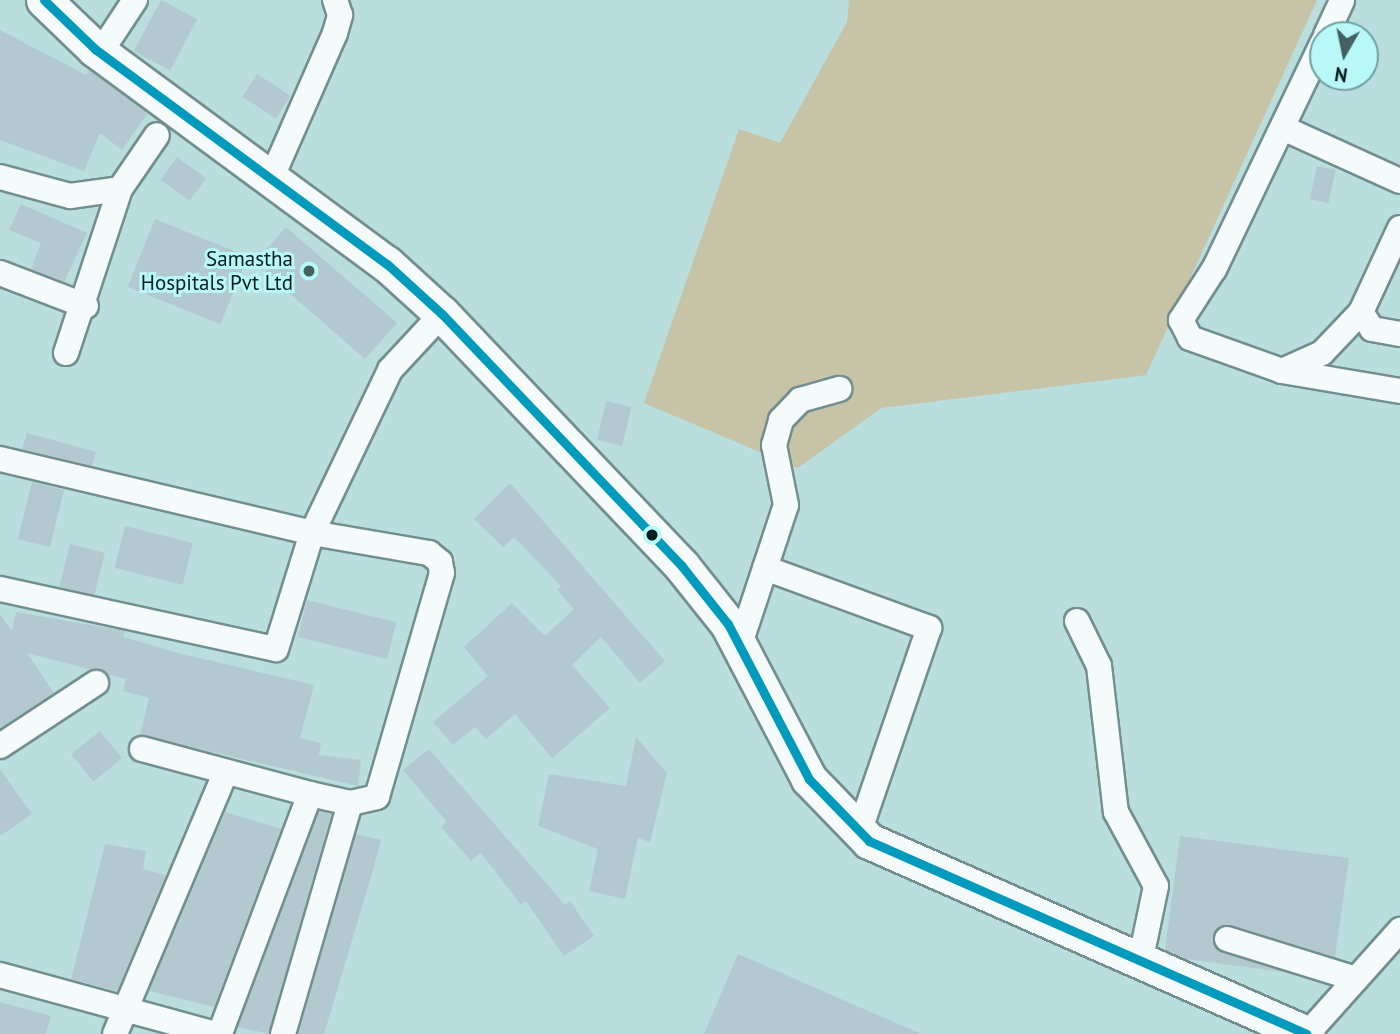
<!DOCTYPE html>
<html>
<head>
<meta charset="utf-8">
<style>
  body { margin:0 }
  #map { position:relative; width:1400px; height:1034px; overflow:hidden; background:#badddd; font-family:"PT Sans",sans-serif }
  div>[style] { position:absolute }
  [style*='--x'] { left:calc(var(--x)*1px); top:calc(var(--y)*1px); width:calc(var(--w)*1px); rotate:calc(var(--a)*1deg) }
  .green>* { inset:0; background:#c6c3a7 }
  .building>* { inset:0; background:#b3c9d0; transform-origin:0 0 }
  .roads { filter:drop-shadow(2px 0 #728e8e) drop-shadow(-2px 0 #728e8e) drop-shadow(0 2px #728e8e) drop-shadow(0 -2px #728e8e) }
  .minor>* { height:24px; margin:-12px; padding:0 12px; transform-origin:12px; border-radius:12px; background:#f5fafa }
  .secondary>* { height:35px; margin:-17.5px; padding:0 17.5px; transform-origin:17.5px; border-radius:17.5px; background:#f5fafa }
  .bus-1>* { height:9px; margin:-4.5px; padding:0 4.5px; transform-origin:4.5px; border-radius:4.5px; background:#009bbc }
  .dots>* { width:19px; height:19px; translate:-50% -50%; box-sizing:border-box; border:4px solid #b9f8f8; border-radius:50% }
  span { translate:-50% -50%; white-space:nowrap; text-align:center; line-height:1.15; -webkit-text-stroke:6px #b9f8f8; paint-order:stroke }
  .poi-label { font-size:21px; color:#041d1e }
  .right { translate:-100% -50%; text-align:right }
  .north { position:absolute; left:1309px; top:21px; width:70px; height:70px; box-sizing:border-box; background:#b9f8f8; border:2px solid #71a0a1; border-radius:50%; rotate:189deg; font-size:19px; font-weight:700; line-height:28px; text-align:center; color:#041d1e }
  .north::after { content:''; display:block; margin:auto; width:24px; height:32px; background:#446061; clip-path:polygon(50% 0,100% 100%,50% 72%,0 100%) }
</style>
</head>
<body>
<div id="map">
  <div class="green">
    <i style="clip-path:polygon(849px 0,1317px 0,1146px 375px,881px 408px,798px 468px,644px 403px,739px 129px,780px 143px,847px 22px)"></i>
  </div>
  <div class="building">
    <i style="left:161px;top:0;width:41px;height:58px;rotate:28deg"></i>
    <i style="clip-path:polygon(0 30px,86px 75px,90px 70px,148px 113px,122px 150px,100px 133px,84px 171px,0 140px)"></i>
    <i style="left:257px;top:74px;width:40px;height:27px;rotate:33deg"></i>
    <i style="left:177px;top:157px;width:36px;height:28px;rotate:36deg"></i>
    <i style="left:1317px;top:166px;width:19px;height:34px;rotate:12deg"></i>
    <i style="clip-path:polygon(21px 204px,87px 233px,64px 282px,31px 269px,41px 243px,9px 230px)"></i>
    <i style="left:155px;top:219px;width:100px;height:73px;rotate:22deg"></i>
    <i style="clip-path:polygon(286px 227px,397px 323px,365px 359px,265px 272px,272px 259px,263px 253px)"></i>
    <i style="left:606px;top:401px;width:26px;height:40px;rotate:13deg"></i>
    <i style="clip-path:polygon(27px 433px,96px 452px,92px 466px,22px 449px)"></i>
    <i style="left:32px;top:482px;width:33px;height:59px;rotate:14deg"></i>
    <i style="clip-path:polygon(510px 483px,665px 661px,640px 683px,601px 637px,572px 665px,610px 708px,552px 758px,515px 714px,486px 739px,475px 727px,453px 745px,433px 722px,488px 676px,464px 647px,512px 603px,545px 636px,574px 609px,557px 590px,561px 586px,514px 537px,503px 547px,474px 519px)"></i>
    <i style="left:125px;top:526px;width:70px;height:43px;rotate:14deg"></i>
    <i style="left:70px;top:544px;width:36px;height:44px;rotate:14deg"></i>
    <i style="left:307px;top:600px;width:92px;height:38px;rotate:14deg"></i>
    <i style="clip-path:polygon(16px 612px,125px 631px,123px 637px,178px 653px,314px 685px,300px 738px,321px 743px,319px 755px,361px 760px,358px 786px,140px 735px,149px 698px,123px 691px,126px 679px,27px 653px,54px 693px,0 728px,0 614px,12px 631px)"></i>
    <i style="left:100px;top:731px;width:35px;height:37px;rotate:51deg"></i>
    <i style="clip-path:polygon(636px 737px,667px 773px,650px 842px,638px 838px,625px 899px,589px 891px,598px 849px,538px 826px,549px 774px,626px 786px)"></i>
    <i style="clip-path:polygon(429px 749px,565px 905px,570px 901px,594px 936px,564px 956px,526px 901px,521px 905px,481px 853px,471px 861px,441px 827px,447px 822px,403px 770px)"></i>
    <i style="clip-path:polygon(0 769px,32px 814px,0 836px)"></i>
    <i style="clip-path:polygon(319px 811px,331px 814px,269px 1034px,238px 1027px)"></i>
    <i style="clip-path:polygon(225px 812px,281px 829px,214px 1007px,149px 991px)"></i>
    <i style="clip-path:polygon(356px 834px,381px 840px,373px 870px,324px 1034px,298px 1034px)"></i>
    <i style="clip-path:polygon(1180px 836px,1349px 858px,1335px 957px,1231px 925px,1213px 934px,1217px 950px,1283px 972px,1186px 959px,1165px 950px)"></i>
    <i style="clip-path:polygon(105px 844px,146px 851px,143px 869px,166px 875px,117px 991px,71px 979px)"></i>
    <i style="clip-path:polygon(738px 954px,921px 1034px,704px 1034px)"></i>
    <i style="clip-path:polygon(0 1002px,51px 1016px,46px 1034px,0 1034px)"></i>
  </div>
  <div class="roads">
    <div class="minor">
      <i style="--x:1326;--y:35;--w:38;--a:-65"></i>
      <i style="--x:1323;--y:42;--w:252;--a:115.6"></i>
      <i style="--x:1214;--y:269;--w:61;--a:122.9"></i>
      <i style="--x:1181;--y:320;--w:20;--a:63"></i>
      <i style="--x:1190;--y:338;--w:98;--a:19.7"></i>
      <i style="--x:1282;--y:371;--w:44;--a:-24.2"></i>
      <i style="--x:1322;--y:353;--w:57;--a:-46.4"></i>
      <i style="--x:102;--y:50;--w:60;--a:-56.6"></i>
      <i style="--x:1283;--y:128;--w:128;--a:24.4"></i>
      <i style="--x:0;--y:177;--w:73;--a:15.2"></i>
      <i style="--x:70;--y:196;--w:50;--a:-8"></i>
      <i style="--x:120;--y:189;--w:65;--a:-55.6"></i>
      <i style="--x:271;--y:179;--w:159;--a:-66.3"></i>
      <i style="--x:335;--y:33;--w:19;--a:-74"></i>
      <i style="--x:340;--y:15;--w:16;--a:-108"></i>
      <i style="--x:1400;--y:228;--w:93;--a:114.9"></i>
      <i style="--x:1361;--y:312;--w:20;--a:57"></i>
      <i style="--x:1372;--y:329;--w:28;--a:10"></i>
      <i style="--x:0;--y:273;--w:92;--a:21"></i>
      <i style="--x:66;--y:353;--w:173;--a:-71.8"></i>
      <i style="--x:1282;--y:371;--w:120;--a:9.6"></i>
      <i style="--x:0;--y:459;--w:321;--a:13.3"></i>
      <i style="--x:312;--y:533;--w:119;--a:9.7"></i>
      <i style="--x:429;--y:553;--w:14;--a:39"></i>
      <i style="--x:440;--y:562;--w:11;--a:80"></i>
      <i style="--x:442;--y:573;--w:233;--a:106.2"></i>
      <i style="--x:377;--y:797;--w:28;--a:167"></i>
      <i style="--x:350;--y:803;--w:41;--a:-167.3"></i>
      <i style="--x:765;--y:568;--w:175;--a:20.1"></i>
      <i style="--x:929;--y:628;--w:216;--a:108.9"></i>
      <i style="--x:0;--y:589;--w:282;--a:12.3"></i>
      <i style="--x:276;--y:649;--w:121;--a:-72.8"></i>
      <i style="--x:312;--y:533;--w:181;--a:-64.4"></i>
      <i style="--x:390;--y:370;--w:76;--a:-47.1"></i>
      <i style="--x:1077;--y:621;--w:50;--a:63.9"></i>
      <i style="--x:1099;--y:666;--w:147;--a:83.4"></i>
      <i style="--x:1116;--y:812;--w:84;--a:61.6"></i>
      <i style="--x:1156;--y:886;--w:74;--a:101.8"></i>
      <i style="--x:740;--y:644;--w:146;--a:-71.7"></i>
      <i style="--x:786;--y:505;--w:61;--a:-101.3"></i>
      <i style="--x:774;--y:445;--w:26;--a:-74"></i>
      <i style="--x:781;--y:420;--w:28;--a:-46"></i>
      <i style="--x:800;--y:400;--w:41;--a:-15.8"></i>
      <i style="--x:0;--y:746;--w:115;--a:-33.3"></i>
      <i style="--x:142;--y:749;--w:174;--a:15"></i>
      <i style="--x:310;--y:794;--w:256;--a:110.6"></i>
      <i style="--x:1227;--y:939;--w:135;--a:17.2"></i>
      <i style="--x:0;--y:975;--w:224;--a:15.3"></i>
      <i style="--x:115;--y:1034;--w:283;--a:-67.1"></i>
      <i style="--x:283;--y:1034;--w:241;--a:-73.8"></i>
      <i style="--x:1307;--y:1034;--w:140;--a:-48.2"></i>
    </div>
    <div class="secondary">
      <i style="--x:44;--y:0;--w:71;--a:43.9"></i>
      <i style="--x:95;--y:49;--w:363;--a:36.4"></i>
      <i style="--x:387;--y:264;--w:74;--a:42.3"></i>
      <i style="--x:442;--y:314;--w:347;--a:46.4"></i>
      <i style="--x:681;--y:565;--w:75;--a:51.5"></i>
      <i style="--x:728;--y:624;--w:175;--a:62.4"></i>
      <i style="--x:809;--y:779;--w:86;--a:45.9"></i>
      <i style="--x:869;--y:841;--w:478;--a:23.8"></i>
    </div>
  </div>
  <div class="bus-1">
    <i style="--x:44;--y:0;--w:71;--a:43.9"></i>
    <i style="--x:95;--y:49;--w:363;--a:36.4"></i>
    <i style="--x:387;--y:264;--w:74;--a:42.3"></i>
    <i style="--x:442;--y:314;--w:347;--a:46.4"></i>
    <i style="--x:681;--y:565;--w:75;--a:51.5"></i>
    <i style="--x:728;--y:624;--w:175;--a:62.4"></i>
    <i style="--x:809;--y:779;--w:86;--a:45.9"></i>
    <i style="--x:869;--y:841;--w:478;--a:23.8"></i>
  </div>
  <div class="dots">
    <i style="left:309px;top:271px;background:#446061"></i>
    <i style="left:652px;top:535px;background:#041d1e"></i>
  </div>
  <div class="poi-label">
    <span class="right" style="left:293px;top:271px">Samastha<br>Hospitals Pvt Ltd</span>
  </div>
  <div class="north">N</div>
</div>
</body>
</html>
